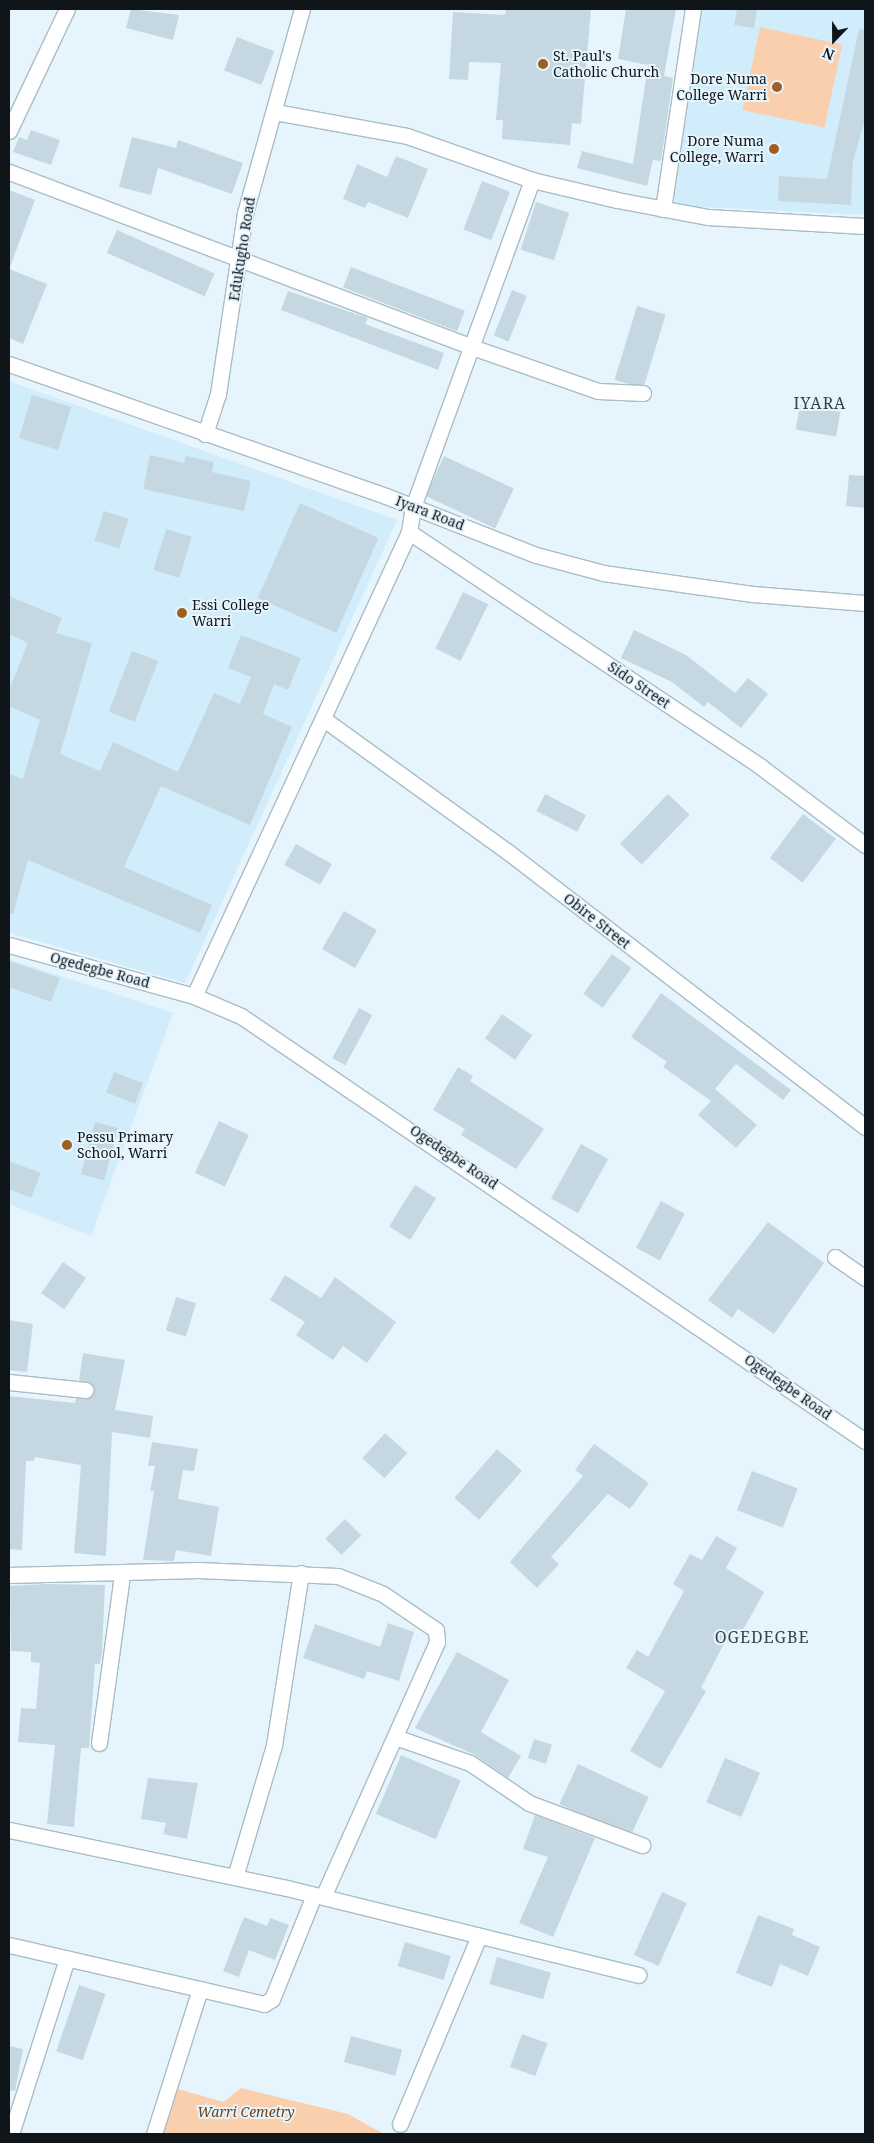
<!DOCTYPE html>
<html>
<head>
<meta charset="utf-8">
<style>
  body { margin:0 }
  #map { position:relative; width:874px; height:2143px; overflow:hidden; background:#e6f5fd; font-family:"Noto Serif",serif }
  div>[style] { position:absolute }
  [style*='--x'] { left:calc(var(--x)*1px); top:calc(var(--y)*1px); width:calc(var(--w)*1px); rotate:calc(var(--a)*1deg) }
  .built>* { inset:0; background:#d1edfb }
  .green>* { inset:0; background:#facfad; transform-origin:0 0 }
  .building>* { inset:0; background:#c5d8e2; transform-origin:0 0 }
  .roads { filter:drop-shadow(1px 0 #aabcc6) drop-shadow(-1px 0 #aabcc6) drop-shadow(0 1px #aabcc6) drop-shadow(0 -1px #aabcc6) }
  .street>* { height:15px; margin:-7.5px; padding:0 7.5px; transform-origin:7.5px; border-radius:7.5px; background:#fff }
  .dots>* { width:14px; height:14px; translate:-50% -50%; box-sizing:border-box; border:2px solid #e6f5fd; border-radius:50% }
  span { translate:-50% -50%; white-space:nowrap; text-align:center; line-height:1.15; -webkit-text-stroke:4px #e6f5fd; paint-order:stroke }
  .poi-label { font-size:14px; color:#0f1519 }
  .left { translate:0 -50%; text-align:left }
  .right { translate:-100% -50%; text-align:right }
  .street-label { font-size:14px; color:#0f1519 }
  .park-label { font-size:14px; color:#70441a; font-style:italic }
  .quarter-label { font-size:16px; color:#33434b; letter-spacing:1px }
  .frame { position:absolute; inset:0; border:10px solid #0f1519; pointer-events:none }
  .north { position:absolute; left:809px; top:15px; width:50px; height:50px; -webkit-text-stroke:4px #e6f5fd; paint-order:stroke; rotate:202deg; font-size:14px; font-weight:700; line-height:20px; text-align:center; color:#0f1519 }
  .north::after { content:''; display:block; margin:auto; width:18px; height:22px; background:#0f1519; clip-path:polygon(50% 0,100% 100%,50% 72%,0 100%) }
</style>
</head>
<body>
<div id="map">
  <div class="built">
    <i style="clip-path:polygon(702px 9px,865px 9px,865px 215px,681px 206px,672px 197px)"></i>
    <i style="clip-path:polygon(9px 381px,397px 520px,185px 983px,9px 933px)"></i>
    <i style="clip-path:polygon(9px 959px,173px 1013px,91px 1236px,9px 1204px)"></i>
  </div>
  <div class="green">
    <i style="left:760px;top:27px;width:84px;height:85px;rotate:12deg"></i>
    <i style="clip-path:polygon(241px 2088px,348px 2114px,384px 2134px,162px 2134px,178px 2089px,224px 2102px)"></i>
  </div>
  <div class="building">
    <i style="clip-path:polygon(131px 9px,179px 15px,173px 40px,126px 28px)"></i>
    <i style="clip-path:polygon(506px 9px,591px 9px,581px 124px,572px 123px,570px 145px,502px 139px,503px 120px,496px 120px,501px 63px,469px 62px,468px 80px,449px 79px,453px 12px,505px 15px)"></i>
    <i style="clip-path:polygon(626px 9px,676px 9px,664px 76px,673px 78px,661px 161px,653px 160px,647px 186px,577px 168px,582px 151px,633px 164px,648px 65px,618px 59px)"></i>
    <i style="clip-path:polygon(737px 9px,757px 9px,754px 28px,734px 25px)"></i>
    <i style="clip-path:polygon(859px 29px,865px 30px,865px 119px,853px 161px,851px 205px,778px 201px,779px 176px,827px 179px)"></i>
    <i style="left:237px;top:37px;width:40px;height:36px;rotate:21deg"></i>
    <i style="clip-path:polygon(31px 130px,60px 140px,51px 165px,13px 152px,19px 137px,27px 140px)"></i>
    <i style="clip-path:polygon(132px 137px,176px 148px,178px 140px,243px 163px,232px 194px,158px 168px,151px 195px,119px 187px)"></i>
    <i style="clip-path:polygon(396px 156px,428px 169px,408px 218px,368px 202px,365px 208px,343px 199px,357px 164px,387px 177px)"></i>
    <i style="left:482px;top:181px;width:30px;height:52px;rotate:21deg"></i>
    <i style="clip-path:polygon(9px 190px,35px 200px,10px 267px,9px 267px)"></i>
    <i style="left:536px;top:202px;width:35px;height:50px;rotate:18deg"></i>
    <i style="left:117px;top:230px;width:107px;height:25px;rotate:24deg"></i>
    <i style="left:351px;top:267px;width:122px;height:22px;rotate:21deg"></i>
    <i style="clip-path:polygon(9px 269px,47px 284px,23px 344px,9px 338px)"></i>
    <i style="left:512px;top:290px;width:16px;height:49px;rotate:22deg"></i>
    <i style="clip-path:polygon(288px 291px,368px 318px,365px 324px,444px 353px,438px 370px,281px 310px)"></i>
    <i style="left:637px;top:306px;width:30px;height:77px;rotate:17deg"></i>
    <i style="left:32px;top:395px;width:41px;height:45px;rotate:17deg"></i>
    <i style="left:800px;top:405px;width:41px;height:25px;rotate:10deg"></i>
    <i style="clip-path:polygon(150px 455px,184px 463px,186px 456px,214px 462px,212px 472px,251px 481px,244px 511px,143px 489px)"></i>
    <i style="left:444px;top:456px;width:77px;height:44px;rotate:25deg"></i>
    <i style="clip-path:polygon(849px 475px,865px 476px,865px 508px,846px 506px)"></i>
    <i style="left:300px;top:503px;width:86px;height:104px;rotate:24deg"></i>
    <i style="left:104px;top:511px;width:26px;height:31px;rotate:18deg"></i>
    <i style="left:166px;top:529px;width:27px;height:43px;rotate:17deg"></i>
    <i style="left:463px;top:592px;width:28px;height:63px;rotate:26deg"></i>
    <i style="clip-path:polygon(9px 596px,62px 618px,56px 633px,92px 643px,60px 754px,100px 771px,113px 742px,178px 772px,214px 693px,240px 704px,251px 677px,228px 668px,241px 635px,301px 658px,288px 690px,274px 684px,263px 714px,292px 727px,250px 825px,161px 786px,124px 867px,212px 905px,200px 933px,28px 860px,13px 914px,9px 914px,9px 774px,23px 779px,40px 720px,9px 706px,9px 690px,28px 643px,9px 634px)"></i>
    <i style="clip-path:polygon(634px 630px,686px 655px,735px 693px,748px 678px,768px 694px,741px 728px,708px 702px,704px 707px,672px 682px,621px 658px)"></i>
    <i style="left:132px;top:651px;width:28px;height:65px;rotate:21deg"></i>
    <i style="left:545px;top:794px;width:46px;height:19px;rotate:27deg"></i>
    <i style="left:668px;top:794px;width:30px;height:69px;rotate:44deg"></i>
    <i style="left:803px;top:814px;width:41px;height:55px;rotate:37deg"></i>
    <i style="left:296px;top:844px;width:41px;height:24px;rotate:29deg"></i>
    <i style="left:344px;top:911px;width:38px;height:44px;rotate:30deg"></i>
    <i style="left:612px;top:954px;width:24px;height:49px;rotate:36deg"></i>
    <i style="clip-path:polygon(9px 961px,60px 978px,51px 1002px,9px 987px)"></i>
    <i style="clip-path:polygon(661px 993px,791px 1090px,783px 1100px,736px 1064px,715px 1089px,757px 1125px,736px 1148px,698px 1115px,711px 1101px,663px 1067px,667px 1062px,631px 1037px)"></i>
    <i style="left:359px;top:1008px;width:15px;height:57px;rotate:28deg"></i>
    <i style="left:502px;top:1014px;width:37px;height:30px;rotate:35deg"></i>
    <i style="clip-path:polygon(458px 1067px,473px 1076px,470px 1081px,544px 1129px,516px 1169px,461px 1135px,465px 1129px,433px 1110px)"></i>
    <i style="left:114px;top:1072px;width:31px;height:22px;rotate:21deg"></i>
    <i style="left:219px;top:1121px;width:33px;height:57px;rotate:25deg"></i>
    <i style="left:95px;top:1122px;width:24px;height:54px;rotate:15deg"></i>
    <i style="left:581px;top:1144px;width:31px;height:62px;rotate:29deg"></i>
    <i style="clip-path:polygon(9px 1161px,41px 1173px,31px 1198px,9px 1189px)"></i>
    <i style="left:415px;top:1185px;width:25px;height:49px;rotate:32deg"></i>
    <i style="left:661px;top:1201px;width:27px;height:53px;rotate:28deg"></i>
    <i style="clip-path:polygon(768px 1222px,824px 1263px,774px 1334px,738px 1309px,732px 1318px,708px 1300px)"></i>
    <i style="left:63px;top:1262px;width:28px;height:38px;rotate:35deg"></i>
    <i style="clip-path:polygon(285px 1275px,321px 1298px,335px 1277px,396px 1322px,367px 1363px,343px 1346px,333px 1360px,296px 1335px,305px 1322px,270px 1300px)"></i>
    <i style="left:176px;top:1297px;width:21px;height:35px;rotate:17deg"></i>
    <i style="clip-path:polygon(9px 1320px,33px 1324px,27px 1372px,9px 1370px)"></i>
    <i style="clip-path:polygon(83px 1353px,125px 1360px,115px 1410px,153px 1416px,150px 1438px,112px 1432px,106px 1556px,74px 1553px,81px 1465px,35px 1457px,34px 1461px,26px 1461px,22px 1550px,9px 1549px,9px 1396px,75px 1403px,76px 1398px,90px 1398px,94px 1386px,79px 1380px)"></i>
    <i style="left:385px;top:1433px;width:30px;height:34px;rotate:42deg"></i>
    <i style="clip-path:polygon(152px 1442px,198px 1449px,194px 1471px,183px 1470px,178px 1499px,219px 1507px,211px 1556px,176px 1550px,174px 1561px,143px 1560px,154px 1491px,150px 1491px,155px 1466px,148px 1466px)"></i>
    <i style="clip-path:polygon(594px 1444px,649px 1483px,630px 1509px,608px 1494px,551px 1557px,559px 1564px,537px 1588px,510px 1562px,583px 1476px,575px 1470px)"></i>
    <i style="left:497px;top:1449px;width:33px;height:65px;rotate:41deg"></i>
    <i style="left:752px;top:1471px;width:49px;height:42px;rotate:21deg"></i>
    <i style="left:345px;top:1519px;width:23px;height:28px;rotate:45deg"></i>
    <i style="clip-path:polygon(716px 1536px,737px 1548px,726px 1568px,764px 1592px,739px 1637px,730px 1632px,701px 1688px,706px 1691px,661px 1769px,630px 1751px,665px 1691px,626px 1668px,637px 1650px,648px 1657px,684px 1591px,673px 1584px,690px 1554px,702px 1560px)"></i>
    <i style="clip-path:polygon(46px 1584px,105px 1585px,102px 1652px,100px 1664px,95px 1664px,89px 1748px,81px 1748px,74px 1827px,47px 1824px,55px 1745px,18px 1742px,21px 1708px,36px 1709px,40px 1663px,31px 1662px,31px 1652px,11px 1651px,10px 1586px)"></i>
    <i style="clip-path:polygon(388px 1623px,414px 1632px,399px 1681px,367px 1671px,364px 1679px,303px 1658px,315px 1624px,380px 1647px)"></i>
    <i style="clip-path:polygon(457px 1652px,509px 1680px,481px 1732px,521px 1756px,508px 1778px,475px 1755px,415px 1728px)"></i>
    <i style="left:534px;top:1739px;width:19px;height:20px;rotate:18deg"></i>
    <i style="left:401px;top:1755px;width:65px;height:64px;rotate:23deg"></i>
    <i style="left:725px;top:1758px;width:38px;height:48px;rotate:23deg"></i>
    <i style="left:578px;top:1764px;width:78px;height:44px;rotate:25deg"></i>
    <i style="clip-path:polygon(148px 1778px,198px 1783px,187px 1839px,163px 1834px,166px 1823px,141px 1819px)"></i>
    <i style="clip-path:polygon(535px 1815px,595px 1838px,553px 1937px,519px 1923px,548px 1857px,523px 1849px)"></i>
    <i style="left:662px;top:1892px;width:27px;height:69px;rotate:24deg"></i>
    <i style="clip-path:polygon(758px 1915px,794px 1929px,792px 1935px,820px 1947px,808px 1976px,780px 1964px,772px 1987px,736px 1973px)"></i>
    <i style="clip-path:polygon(244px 1917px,267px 1926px,270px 1918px,289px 1925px,275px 1960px,249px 1950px,239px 1977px,223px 1971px)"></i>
    <i style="left:405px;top:1942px;width:48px;height:25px;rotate:17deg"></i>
    <i style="left:497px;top:1957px;width:56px;height:28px;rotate:16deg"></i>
    <i style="left:79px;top:1985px;width:28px;height:70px;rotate:19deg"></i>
    <i style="left:522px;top:2034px;width:27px;height:35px;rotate:20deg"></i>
    <i style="left:351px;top:2036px;width:53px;height:27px;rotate:15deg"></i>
    <i style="clip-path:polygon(9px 2046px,23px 2049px,15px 2091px,9px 2090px)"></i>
  </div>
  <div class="roads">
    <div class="street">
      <i style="--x:275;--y:112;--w:134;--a:10.3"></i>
      <i style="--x:407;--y:136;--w:133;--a:19.4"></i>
      <i style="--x:532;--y:180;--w:87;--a:13.2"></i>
      <i style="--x:617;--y:200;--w:93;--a:10.6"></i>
      <i style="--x:708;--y:217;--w:157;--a:3.3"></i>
      <i style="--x:9;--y:131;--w:135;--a:-64.6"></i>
      <i style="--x:9;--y:172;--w:492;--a:20.7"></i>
      <i style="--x:469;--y:346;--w:137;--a:19.2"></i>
      <i style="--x:598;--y:391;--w:45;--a:2.5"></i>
      <i style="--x:663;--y:209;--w:202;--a:-81.5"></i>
      <i style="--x:9;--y:364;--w:399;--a:19.3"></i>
      <i style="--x:386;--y:496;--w:161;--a:21.5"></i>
      <i style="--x:536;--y:555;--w:69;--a:15"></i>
      <i style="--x:603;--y:573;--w:151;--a:8"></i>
      <i style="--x:753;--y:594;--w:112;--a:4.6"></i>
      <i style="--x:205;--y:434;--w:42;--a:-72"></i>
      <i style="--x:218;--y:394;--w:183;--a:-81.5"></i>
      <i style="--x:245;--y:213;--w:212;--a:-74.4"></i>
      <i style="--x:409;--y:532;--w:423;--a:33.7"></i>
      <i style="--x:761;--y:767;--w:130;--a:36.9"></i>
      <i style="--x:325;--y:720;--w:226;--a:35.8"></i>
      <i style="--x:508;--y:852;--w:451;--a:37.6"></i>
      <i style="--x:9;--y:945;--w:192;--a:15.4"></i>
      <i style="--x:194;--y:996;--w:51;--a:23.1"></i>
      <i style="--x:241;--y:1016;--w:755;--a:34.26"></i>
      <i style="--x:194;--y:996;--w:511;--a:-65.14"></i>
      <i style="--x:409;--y:532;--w:25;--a:-81"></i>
      <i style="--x:413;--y:507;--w:348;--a:-70"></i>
      <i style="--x:835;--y:1257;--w:37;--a:35"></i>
      <i style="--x:9;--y:1382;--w:77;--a:5.9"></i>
      <i style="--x:9;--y:1575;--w:189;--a:-1.5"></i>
      <i style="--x:198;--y:1570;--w:140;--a:2.5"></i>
      <i style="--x:338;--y:1576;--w:48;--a:21.8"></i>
      <i style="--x:383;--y:1594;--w:64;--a:34.2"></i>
      <i style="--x:436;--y:1630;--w:12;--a:85"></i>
      <i style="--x:437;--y:1642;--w:279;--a:114.1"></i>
      <i style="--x:395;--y:1737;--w:79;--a:19.1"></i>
      <i style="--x:470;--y:1763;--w:71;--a:34.1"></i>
      <i style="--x:529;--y:1803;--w:121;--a:20.4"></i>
      <i style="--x:99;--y:1743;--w:170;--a:-82.2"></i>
      <i style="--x:9;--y:1830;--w:284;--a:11.8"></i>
      <i style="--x:287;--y:1888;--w:362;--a:13.9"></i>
      <i style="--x:235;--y:1877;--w:138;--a:-73.5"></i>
      <i style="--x:274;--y:1745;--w:174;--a:-81.1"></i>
      <i style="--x:9;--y:1945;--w:196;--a:13"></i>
      <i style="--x:400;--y:2124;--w:204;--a:-67.2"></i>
      <i style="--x:11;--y:2134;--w:184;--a:-72.3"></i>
      <i style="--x:154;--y:2134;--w:152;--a:-72.4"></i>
      <i style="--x:200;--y:1989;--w:66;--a:13.2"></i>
      <i style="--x:264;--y:2004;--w:9;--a:-32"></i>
      <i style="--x:272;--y:1999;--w:112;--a:-68"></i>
    </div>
  </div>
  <div class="dots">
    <i style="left:543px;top:64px;background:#9d5f24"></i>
    <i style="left:777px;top:87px;background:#9d5f24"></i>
    <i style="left:774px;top:149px;background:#9d5f24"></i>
    <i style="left:182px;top:613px;background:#9d5f24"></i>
    <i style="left:67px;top:1145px;background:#9d5f24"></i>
  </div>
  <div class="poi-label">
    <span class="left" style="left:553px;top:64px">St. Paul's<br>Catholic Church</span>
    <span class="right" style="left:767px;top:87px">Dore Numa<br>College Warri</span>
    <span class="right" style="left:764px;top:149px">Dore Numa<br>College, Warri</span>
    <span class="left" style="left:192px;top:613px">Essi College<br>Warri</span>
    <span class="left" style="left:77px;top:1145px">Pessu Primary<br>School, Warri</span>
  </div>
  <div class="street-label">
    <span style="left:242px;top:249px;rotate:-81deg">Edukugho Road</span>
    <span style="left:430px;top:513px;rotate:21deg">Iyara Road</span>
    <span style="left:639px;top:685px;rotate:34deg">Sido Street</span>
    <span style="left:597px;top:921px;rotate:38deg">Obire Street</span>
    <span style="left:100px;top:970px;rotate:15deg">Ogedegbe Road</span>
    <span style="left:454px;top:1157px;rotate:34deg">Ogedegbe Road</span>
    <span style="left:788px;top:1387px;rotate:35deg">Ogedegbe Road</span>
  </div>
  <div class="park-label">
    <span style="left:246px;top:2112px">Warri Cemetry</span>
  </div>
  <div class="quarter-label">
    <span style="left:820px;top:403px">IYARA</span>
    <span style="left:762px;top:1637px">OGEDEGBE</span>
  </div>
  <div class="frame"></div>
  <div class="north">N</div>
</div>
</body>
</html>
